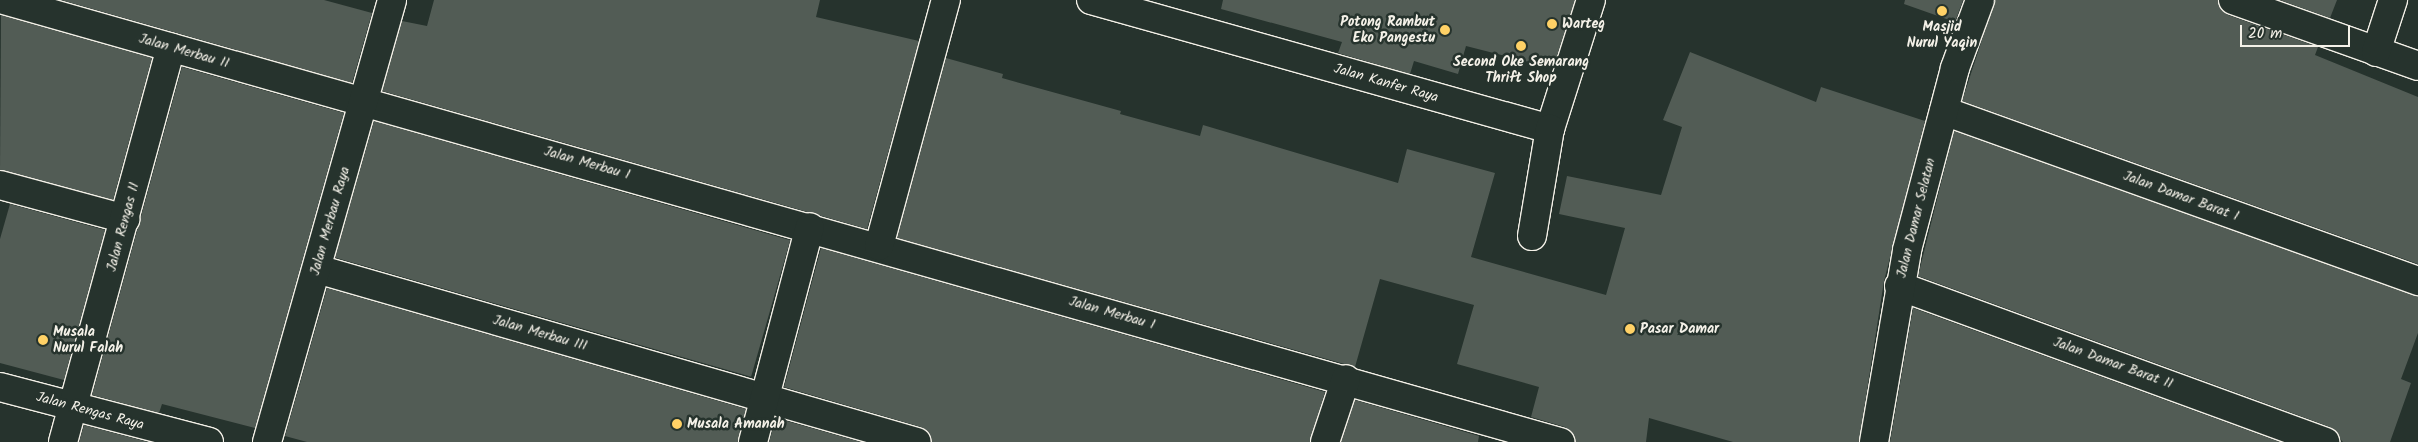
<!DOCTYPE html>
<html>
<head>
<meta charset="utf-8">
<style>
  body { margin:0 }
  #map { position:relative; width:2418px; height:442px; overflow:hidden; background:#26332d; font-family:Kalam,sans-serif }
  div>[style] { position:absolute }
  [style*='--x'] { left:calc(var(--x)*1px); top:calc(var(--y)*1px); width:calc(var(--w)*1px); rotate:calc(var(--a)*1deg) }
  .building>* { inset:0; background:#525c55; transform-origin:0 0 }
  .roads { filter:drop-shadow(1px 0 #f4f1e8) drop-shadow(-1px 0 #f4f1e8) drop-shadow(0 1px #f4f1e8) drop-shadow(0 -1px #f4f1e8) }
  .minor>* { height:28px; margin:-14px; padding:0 14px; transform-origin:14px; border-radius:14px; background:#26332d }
  .dots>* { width:14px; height:14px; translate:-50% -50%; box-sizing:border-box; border:2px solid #26332d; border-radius:50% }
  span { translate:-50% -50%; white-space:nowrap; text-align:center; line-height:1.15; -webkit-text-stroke:5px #26332d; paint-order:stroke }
  .poi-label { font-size:14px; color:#f4f1e8; font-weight:700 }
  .right { translate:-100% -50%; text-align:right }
  .left { translate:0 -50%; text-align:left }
  .street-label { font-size:14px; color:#f4f1e8 }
  .scale { position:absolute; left:2240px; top:25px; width:110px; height:22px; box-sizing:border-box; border:2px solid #f4f1e8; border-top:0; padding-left:6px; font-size:15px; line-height:18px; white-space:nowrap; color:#f4f1e8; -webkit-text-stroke:4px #26332d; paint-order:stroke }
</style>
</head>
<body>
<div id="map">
  <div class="building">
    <i style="clip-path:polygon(61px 0,324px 0,372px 13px,352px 83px)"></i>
    <i style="clip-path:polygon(434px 0,820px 0,816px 17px,919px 41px,867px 229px,382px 91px,402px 21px,427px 26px)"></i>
    <i style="clip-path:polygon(1223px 0,1575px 0,1553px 68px,1466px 46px,1458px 74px,1414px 61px,1410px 74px,1338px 53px,1342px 42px,1221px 9px)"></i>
    <i style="clip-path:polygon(1905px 0,1963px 0,1955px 22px,1904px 4px)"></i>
    <i style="clip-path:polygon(1995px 0,2218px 0,2221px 10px,2228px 15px,2318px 47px,2315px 55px,2418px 97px,2418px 264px,1962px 101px)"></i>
    <i style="clip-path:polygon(2280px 0,2337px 0,2330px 18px)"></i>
    <i style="clip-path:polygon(1px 15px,152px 58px,113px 200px,0 170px)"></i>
    <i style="clip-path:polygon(1690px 52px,1816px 102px,1821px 87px,1925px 121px,1884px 281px,1859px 442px,1733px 442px,1649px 418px,1646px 442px,1575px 442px,1572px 432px,1565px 427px,1531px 417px,1539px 387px,1457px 364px,1474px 305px,1380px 279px,1355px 367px,897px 238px,946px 58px,1003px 74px,1002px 78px,1121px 111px,1120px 114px,1200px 136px,1203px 125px,1398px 183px,1407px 149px,1495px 173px,1471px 257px,1606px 295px,1625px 228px,1559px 214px,1567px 176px,1661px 195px,1682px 127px,1663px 120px)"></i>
    <i style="clip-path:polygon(182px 67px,344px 113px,255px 428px,162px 404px,159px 413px,92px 395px)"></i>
    <i style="left:374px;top:121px;width:433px;height:142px;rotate:16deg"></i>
    <i style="clip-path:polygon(1954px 131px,2418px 296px,2418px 333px,2401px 379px,2411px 383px,2390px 442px,2343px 442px,2330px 427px,1918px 276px)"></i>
    <i style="clip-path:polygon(10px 204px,105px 230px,64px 380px,0 363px,0 239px)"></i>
    <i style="clip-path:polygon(821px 248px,1325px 392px,1310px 442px,932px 442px,929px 432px,921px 427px,784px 387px)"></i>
    <i style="clip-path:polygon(327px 288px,746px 409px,738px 442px,307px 442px,285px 436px)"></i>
    <i style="clip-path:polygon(1913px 308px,2280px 442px,1890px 442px)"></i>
    <i style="clip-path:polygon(1355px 400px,1479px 436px,1478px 442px,1341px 442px)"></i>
    <i style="clip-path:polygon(776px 418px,861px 442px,769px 442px)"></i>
    <i style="clip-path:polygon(84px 425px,148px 442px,79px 442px)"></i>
  </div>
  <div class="roads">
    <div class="minor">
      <i style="--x:4;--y:0;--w:1618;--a:15.86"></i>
      <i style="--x:1091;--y:0;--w:477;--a:15.7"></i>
      <i style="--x:1550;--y:129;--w:135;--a:-72.4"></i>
      <i style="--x:2233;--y:0;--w:196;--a:19.6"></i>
      <i style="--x:2376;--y:52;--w:55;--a:-71.9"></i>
      <i style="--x:1944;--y:111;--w:504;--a:19.73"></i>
      <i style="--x:0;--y:185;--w:130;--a:15.2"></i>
      <i style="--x:1532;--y:236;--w:109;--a:-80.5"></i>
      <i style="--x:879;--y:246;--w:255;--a:-74.8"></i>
      <i style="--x:317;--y:269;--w:624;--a:16.08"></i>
      <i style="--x:1899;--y:286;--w:454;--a:20.1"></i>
      <i style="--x:0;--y:387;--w:216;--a:14.7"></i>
      <i style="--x:63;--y:442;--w:409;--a:-74.7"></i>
      <i style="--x:267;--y:442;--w:459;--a:-74.2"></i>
      <i style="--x:753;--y:442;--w:222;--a:-75.2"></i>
      <i style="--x:1325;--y:442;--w:66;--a:-71.6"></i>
      <i style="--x:1874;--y:442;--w:195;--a:-80.2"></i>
      <i style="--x:1907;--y:250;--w:188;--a:-75.2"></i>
      <i style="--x:1955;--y:68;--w:72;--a:-69.8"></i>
    </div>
  </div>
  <div class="dots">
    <i style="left:1942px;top:11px;background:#ffd166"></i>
    <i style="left:1552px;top:24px;background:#ffd166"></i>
    <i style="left:1445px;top:30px;background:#ffd166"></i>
    <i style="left:1521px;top:46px;background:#ffd166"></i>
    <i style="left:1630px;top:329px;background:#ffd166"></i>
    <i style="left:43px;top:340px;background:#ffd166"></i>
    <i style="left:677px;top:424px;background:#ffd166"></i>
  </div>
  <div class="poi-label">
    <span class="right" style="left:1435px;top:30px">Potong Rambut<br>Eko Pangestu</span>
    <span class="left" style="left:1562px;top:24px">Warteg</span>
    <span style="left:1942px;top:35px">Masjid<br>Nurul Yaqin</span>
    <span style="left:1521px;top:70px">Second Oke Semarang<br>Thrift Shop</span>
    <span class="left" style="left:1640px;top:329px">Pasar Damar</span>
    <span class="left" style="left:53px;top:340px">Musala<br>Nurul Falah</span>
    <span class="left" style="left:687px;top:424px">Musala Amanah</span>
  </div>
  <div class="street-label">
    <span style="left:184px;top:51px;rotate:16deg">Jalan Merbau II</span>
    <span style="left:1386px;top:83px;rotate:16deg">Jalan Kanfer Raya</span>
    <span style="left:587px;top:163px;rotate:16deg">Jalan Merbau I</span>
    <span style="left:2181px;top:196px;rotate:20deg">Jalan Damar Barat I</span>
    <span style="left:1916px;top:218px;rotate:-76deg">Jalan Damar Selatan</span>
    <span style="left:330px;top:221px;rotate:-74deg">Jalan Merbau Raya</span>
    <span style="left:123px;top:227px;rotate:-75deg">Jalan Rengas II</span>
    <span style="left:1112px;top:313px;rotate:16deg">Jalan Merbau I</span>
    <span style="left:540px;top:333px;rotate:16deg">Jalan Merbau III</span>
    <span style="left:2113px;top:363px;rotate:20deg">Jalan Damar Barat II</span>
    <span style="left:90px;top:411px;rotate:15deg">Jalan Rengas Raya</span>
  </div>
  <div class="scale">20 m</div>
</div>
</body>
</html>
